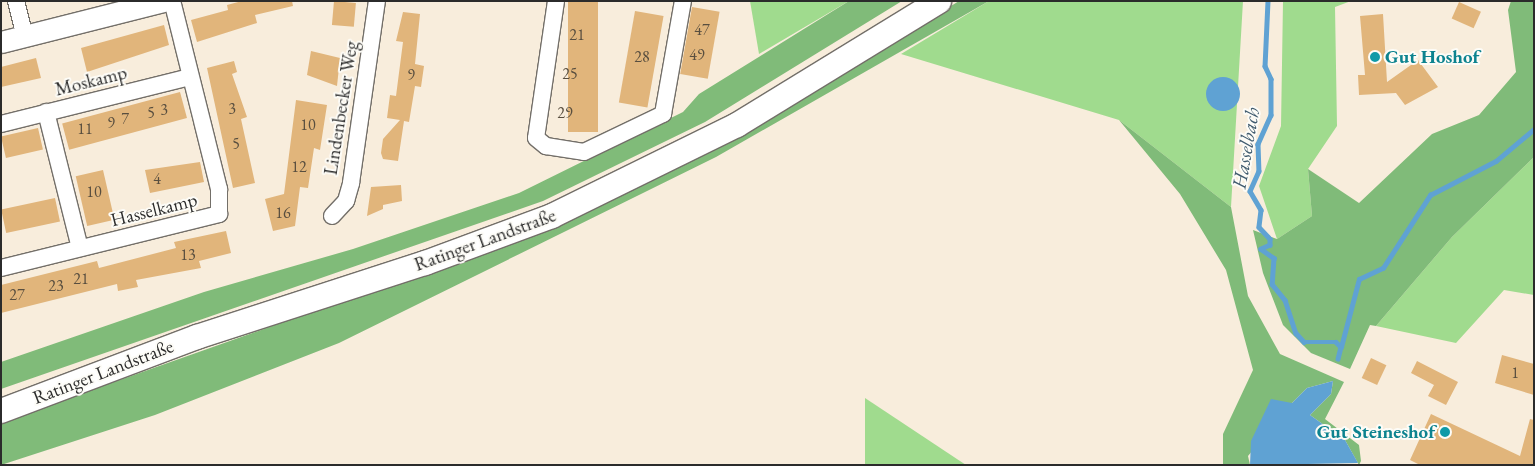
<!DOCTYPE html>
<html>
<head>
<meta charset="utf-8">
<style>
  body { margin:0 }
  #map { position:relative; width:1535px; height:466px; overflow:hidden; background:#f8eddc; font-family:"EB Garamond",serif }
  div>[style] { position:absolute }
  [style*='--x'] { left:calc(var(--x)*1px); top:calc(var(--y)*1px); width:calc(var(--w)*1px); rotate:calc(var(--a)*1deg) }
  .green>* { inset:0; background:#a0db8e }
  .forest>* { inset:0; background:#80bb79 }
  .water>* { inset:0; background:#5fa2d3 }
  .round { border-radius:50% }
  .stream>* { height:4.5px; margin:-2.25px; padding:0 2.25px; transform-origin:2.25px; border-radius:2.25px; background:#5fa2d3 }
  .building>* { inset:0; background:#e1b57b; transform-origin:0 0 }
  .roads { filter:drop-shadow(1px 0 #736f69) drop-shadow(-1px 0 #736f69) drop-shadow(0 1px #736f69) drop-shadow(0 -1px #736f69) }
  .minor>* { height:16px; margin:-8px; padding:0 8px; transform-origin:8px; border-radius:8px; background:#fff }
  .tertiary>* { height:21px; margin:-10.5px; padding:0 10.5px; transform-origin:10.5px; border-radius:10.5px; background:#fff }
  .secondary>* { height:24px; margin:-12px; padding:0 12px; transform-origin:12px; border-radius:12px; background:#fff }
  .dots>* { width:14px; height:14px; translate:-50% -50%; box-sizing:border-box; border:2px solid #fdfcf7; border-radius:50% }
  span { translate:-50% -50%; white-space:nowrap; text-align:center; line-height:1.15; -webkit-text-stroke:4px #fdfcf7; paint-order:stroke }
  .number-label { font-size:16px; color:#584e3f }
  .number-label span { -webkit-text-stroke-width:0 }
  .culture-label { font-size:19px; color:#0d838f; font-weight:700 }
  .left { translate:0 -50%; text-align:left }
  .right { translate:-100% -50%; text-align:right }
  .street-label { font-size:19px; color:#2b2b2b }
  .water-label { font-size:20px; color:#405b6e; font-style:italic }
  .frame { position:absolute; inset:0; border:2px solid #2b2b2b; pointer-events:none }
</style>
</head>
<body>
<div id="map">
  <div class="green">
    <i style="clip-path:polygon(750px 1px,849px 1px,759px 54px)"></i>
    <i style="clip-path:polygon(989px 1px,1243px 1px,1231px 207px,1119px 120px,901px 54px)"></i>
    <i style="clip-path:polygon(1283px 1px,1351px 1px,1335px 7px,1337px 126px,1308px 169px,1312px 216px,1277px 239px,1259px 186px,1281px 126px)"></i>
    <i style="clip-path:polygon(1534px 157px,1534px 295px,1504px 290px,1456px 343px,1376px 326px,1452px 237px)"></i>
    <i style="clip-path:polygon(865px 398px,966px 465px,865px 465px)"></i>
  </div>
  <div class="forest">
    <i style="clip-path:polygon(849px 1px,902px 1px,705px 122px,543px 201px,1px 389px,1px 362px,204px 292px,353px 249px,519px 193px,683px 112px,699px 94px)"></i>
    <i style="clip-path:polygon(959px 1px,989px 1px,716px 157px,339px 343px,155px 415px,1px 465px,1px 422px,476px 254px,794px 104px)"></i>
    <i style="clip-path:polygon(1511px 1px,1534px 1px,1534px 157px,1452px 237px,1376px 326px,1370px 325px,1350px 369px,1311px 353px,1283px 325px,1263px 273px,1253px 230px,1277px 239px,1312px 216px,1308px 169px,1359px 203px,1432px 134px,1479px 115px,1516px 72px,1508px 10px)"></i>
    <i style="clip-path:polygon(1119px 120px,1231px 207px,1248px 296px,1280px 354px,1344px 382px,1325px 419px,1359px 445px,1361px 461px,1359px 465px,1345px 440px,1310px 415px,1331px 394px,1333px 381px,1307px 388px,1292px 403px,1248px 456px,1250px 465px,1223px 465px,1223px 434px,1253px 370px,1226px 270px,1180px 194px)"></i>
  </div>
  <div class="water">
    <i class="round" style="left:1206px;top:77px;width:34px;height:34px"></i>
    <i style="clip-path:polygon(1333px 381px,1331px 394px,1310px 415px,1345px 440px,1358px 463px,1250px 465px,1251px 441px,1271px 399px,1292px 403px,1307px 388px)"></i>
  </div>
  <div class="stream">
    <i style="--x:1268;--y:1;--w:65;--a:92.6"></i>
    <i style="--x:1265;--y:66;--w:14;--a:65"></i>
    <i style="--x:1271;--y:79;--w:36;--a:90"></i>
    <i style="--x:1271;--y:115;--w:32;--a:114"></i>
    <i style="--x:1258;--y:144;--w:27;--a:88"></i>
    <i style="--x:1259;--y:171;--w:22;--a:114"></i>
    <i style="--x:1250;--y:191;--w:22;--a:60"></i>
    <i style="--x:1261;--y:210;--w:17;--a:97"></i>
    <i style="--x:1259;--y:227;--w:16;--a:47"></i>
    <i style="--x:1270;--y:239;--w:6;--a:90"></i>
    <i style="--x:1270;--y:245;--w:10;--a:156"></i>
    <i style="--x:1261;--y:249;--w:16;--a:35"></i>
    <i style="--x:1274;--y:258;--w:26;--a:94"></i>
    <i style="--x:1272;--y:284;--w:21;--a:51"></i>
    <i style="--x:1285;--y:300;--w:35;--a:72"></i>
    <i style="--x:1296;--y:333;--w:12;--a:48"></i>
    <i style="--x:1304;--y:342;--w:32;--a:0"></i>
    <i style="--x:1336;--y:342;--w:7;--a:45"></i>
    <i style="--x:1341;--y:347;--w:12;--a:104"></i>
    <i style="--x:1341;--y:347;--w:70;--a:-75.2"></i>
    <i style="--x:1359;--y:279;--w:26;--a:-25"></i>
    <i style="--x:1383;--y:268;--w:87;--a:-57.2"></i>
    <i style="--x:1430;--y:195;--w:74;--a:-27.3"></i>
    <i style="--x:1496;--y:161;--w:50;--a:-40.1"></i>
  </div>
  <div class="building">
    <i style="clip-path:polygon(242px 1px,292px 1px,293px 6px,255px 15px,257px 23px,197px 42px,191px 20px,228px 10px,227px 5px)"></i>
    <i style="left:334px;top:1px;width:22px;height:24px;rotate:5deg"></i>
    <i style="left:568px;top:1px;width:30px;height:131px"></i>
    <i style="left:1459px;top:2px;width:24px;height:18px;rotate:24deg"></i>
    <i style="left:692px;top:7px;width:28px;height:68px;rotate:10deg"></i>
    <i style="left:635px;top:11px;width:29px;height:93px;rotate:10deg"></i>
    <i style="clip-path:polygon(403px 12px,420px 14px,415px 64px,424px 66px,421px 87px,415px 86px,409px 122px,404px 121px,398px 161px,383px 159px,381px 153px,383px 139px,400px 120px,387px 118px,390px 95px,396px 96px,403px 42px,396px 41px)"></i>
    <i style="clip-path:polygon(1383px 14px,1387px 82px,1418px 60px,1438px 87px,1405px 105px,1396px 93px,1359px 95px,1358px 75px,1365px 75px,1360px 16px)"></i>
    <i style="clip-path:polygon(164px 25px,169px 45px,87px 72px,81px 48px)"></i>
    <i style="clip-path:polygon(311px 51px,340px 58px,337px 86px,307px 75px)"></i>
    <i style="clip-path:polygon(36px 58px,41px 78px,1px 87px,1px 67px)"></i>
    <i style="clip-path:polygon(234px 61px,237px 72px,232px 74px,247px 117px,241px 119px,255px 183px,233px 188px,207px 68px)"></i>
    <i style="left:180px;top:92px;width:27px;height:122px;rotate:75deg"></i>
    <i style="clip-path:polygon(296px 100px,327px 105px,320px 150px,314px 148px,308px 188px,300px 187px,295px 226px,273px 231px,265px 199px,284px 194px)"></i>
    <i style="left:38px;top:128px;width:22px;height:38px;rotate:77deg"></i>
    <i style="clip-path:polygon(200px 162px,204px 182px,150px 193px,145px 170px)"></i>
    <i style="left:103px;top:170px;width:51px;height:28px;rotate:77deg"></i>
    <i style="clip-path:polygon(401px 185px,402px 201px,383px 205px,383px 209px,367px 216px,371px 187px)"></i>
    <i style="left:55px;top:198px;width:24px;height:55px;rotate:78deg"></i>
    <i style="clip-path:polygon(226px 231px,231px 253px,199px 261px,201px 268px,136px 280px,138px 287px,118px 291px,117px 284px,1px 313px,1px 285px,97px 261px,99px 268px,176px 248px,174px 242px)"></i>
    <i style="clip-path:polygon(1502px 355px,1534px 364px,1534px 395px,1495px 383px)"></i>
    <i style="left:1371px;top:358px;width:17px;height:22px;rotate:25deg"></i>
    <i style="clip-path:polygon(1417px 361px,1458px 382px,1446px 405px,1428px 396px,1434px 385px,1411px 373px)"></i>
    <i style="clip-path:polygon(1431px 414px,1520px 456px,1530px 419px,1534px 420px,1534px 465px,1420px 465px,1410px 460px)"></i>
  </div>
  <div class="roads">
    <div class="minor">
      <i style="--x:16;--y:1;--w:36;--a:76"></i>
      <i style="--x:556;--y:1;--w:138;--a:98.3"></i>
      <i style="--x:536;--y:138;--w:13;--a:39"></i>
      <i style="--x:546;--y:146;--w:38;--a:9"></i>
      <i style="--x:584;--y:152;--w:88;--a:-25.7"></i>
      <i style="--x:663;--y:114;--w:115;--a:-80"></i>
      <i style="--x:46;--y:112;--w:140;--a:76"></i>
      <i style="--x:1;--y:124;--w:195;--a:-14"></i>
      <i style="--x:332;--y:216;--w:21;--a:-47"></i>
      <i style="--x:346;--y:201;--w:19;--a:-74"></i>
      <i style="--x:351;--y:183;--w:184;--a:-81.9"></i>
      <i style="--x:1;--y:268;--w:225;--a:-13.9"></i>
      <i style="--x:219;--y:214;--w:25;--a:-90"></i>
      <i style="--x:219;--y:189;--w:194;--a:-104"></i>
    </div>
    <div class="tertiary">
      <i style="--x:1;--y:42;--w:167;--a:-14.2"></i>
    </div>
    <div class="secondary">
      <i style="--x:1;--y:411;--w:210;--a:-20.7"></i>
      <i style="--x:197;--y:337;--w:240;--a:-18"></i>
      <i style="--x:425;--y:263;--w:135;--a:-20.3"></i>
      <i style="--x:552;--y:216;--w:206;--a:-26.2"></i>
      <i style="--x:737;--y:125;--w:237;--a:-31.5"></i>
    </div>
  </div>
  <div class="dots">
    <i style="left:1375px;top:57px;background:#0f9aa8"></i>
    <i style="left:1445px;top:432px;background:#0f9aa8"></i>
  </div>
  <div class="number-label">
    <span style="left:702px;top:30px">47</span>
    <span style="left:577px;top:35px">21</span>
    <span style="left:697px;top:55px">49</span>
    <span style="left:642px;top:57px">28</span>
    <span style="left:570px;top:74px">25</span>
    <span style="left:411px;top:75px">9</span>
    <span style="left:232px;top:109px">3</span>
    <span style="left:164px;top:110px">3</span>
    <span style="left:151px;top:113px">5</span>
    <span style="left:565px;top:113px">29</span>
    <span style="left:125px;top:119px">7</span>
    <span style="left:111px;top:123px">9</span>
    <span style="left:308px;top:125px">10</span>
    <span style="left:85px;top:129px">11</span>
    <span style="left:236px;top:144px">5</span>
    <span style="left:299px;top:167px">12</span>
    <span style="left:157px;top:179px">4</span>
    <span style="left:94px;top:192px">10</span>
    <span style="left:283px;top:213px">16</span>
    <span style="left:188px;top:255px">13</span>
    <span style="left:81px;top:279px">21</span>
    <span style="left:56px;top:286px">23</span>
    <span style="left:17px;top:295px">27</span>
    <span style="left:1515px;top:373px">1</span>
  </div>
  <div class="culture-label">
    <span class="left" style="left:1385px;top:57px">Gut Hoshof</span>
    <span class="right" style="left:1435px;top:432px">Gut Steineshof</span>
  </div>
  <div class="street-label">
    <span style="left:91px;top:81px;rotate:-14deg">Moskamp</span>
    <span style="left:341px;top:108px;rotate:-81deg">Lindenbecker Weg</span>
    <span style="left:154px;top:210px;rotate:-14deg">Hasselkamp</span>
    <span style="left:485px;top:240px;rotate:-20deg">Ratinger Landstraße</span>
    <span style="left:103px;top:372px;rotate:-21deg">Ratinger Landstraße</span>
  </div>
  <div class="water-label">
    <span style="left:1246px;top:148px;rotate:-80deg">Hasselbach</span>
  </div>
  <div class="frame"></div>
</div>
</body>
</html>
